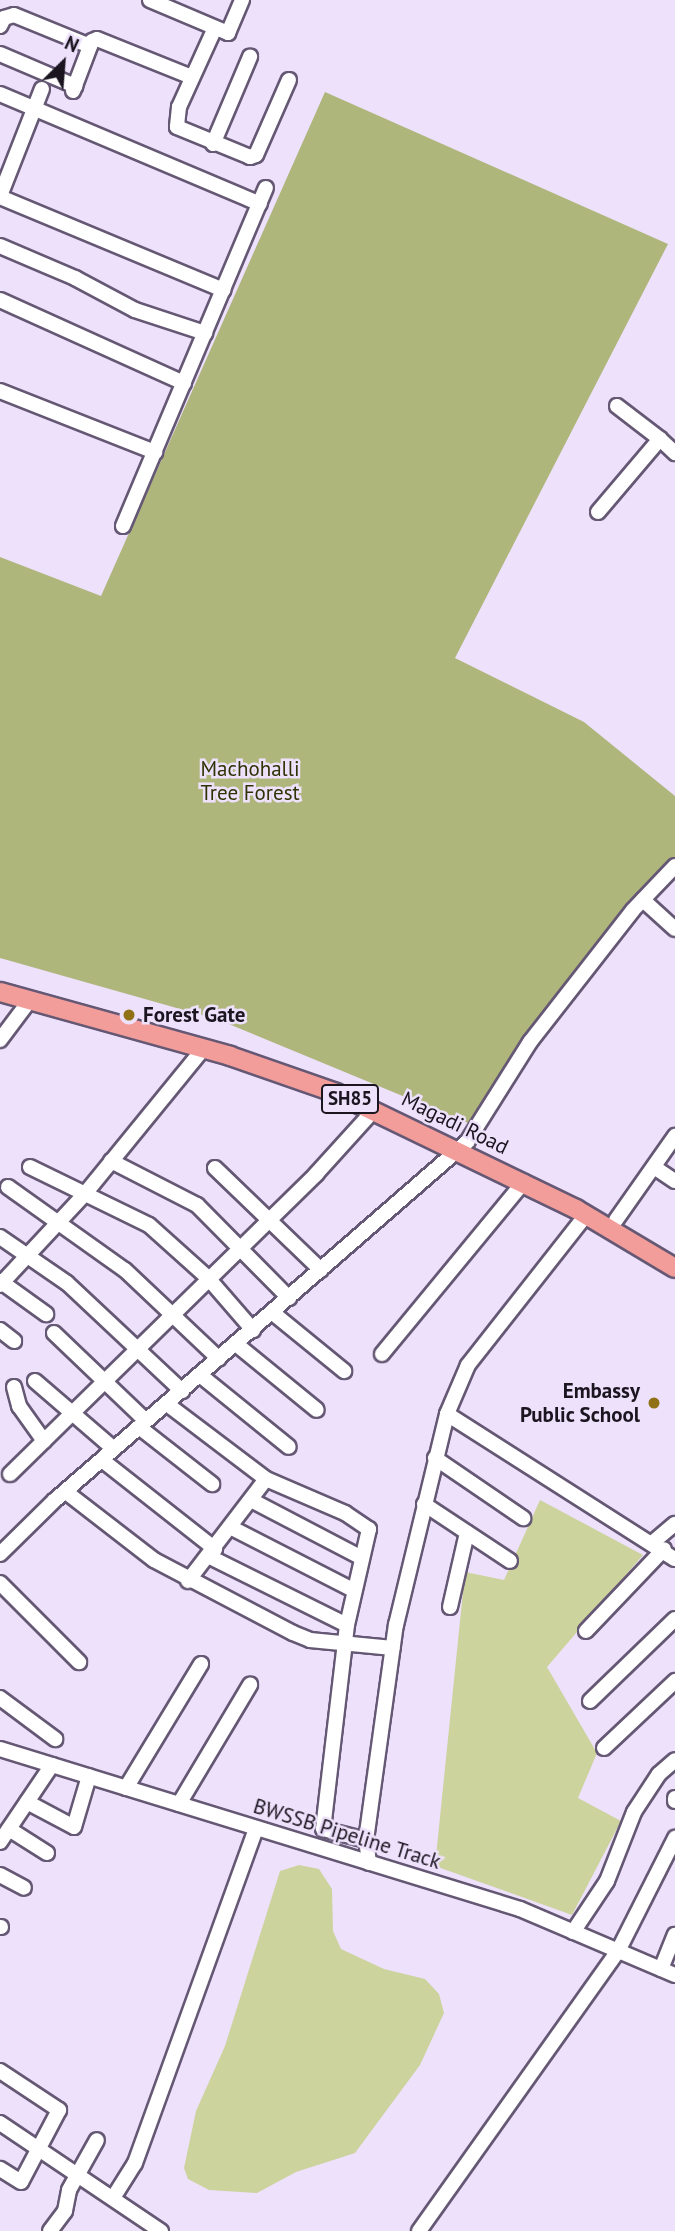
<!DOCTYPE html>
<html>
<head>
<meta charset="utf-8">
<style>
  body { margin:0 }
  #map { position:relative; width:675px; height:2231px; overflow:hidden; background:#eee1fc; font-family:"PT Sans",sans-serif }
  div>[style] { position:absolute }
  [style*='--x'] { left:calc(var(--x)*1px); top:calc(var(--y)*1px); width:calc(var(--w)*1px); rotate:calc(var(--a)*1deg) }
  .green>* { inset:0; background:#ccd39d }
  .forest>* { inset:0; background:#afb67c }
  .roads { filter:drop-shadow(2px 0 #655874) drop-shadow(-2px 0 #655874) drop-shadow(0 2px #655874) drop-shadow(0 -2px #655874) }
  .minor>* { height:14px; margin:-7px; padding:0 7px; transform-origin:7px; border-radius:7px; background:#fff }
  .major>* { height:18px; margin:-9px; padding:0 9px; transform-origin:9px; border-radius:9px; background:#f39d9b }
  .dots>* { width:19px; height:19px; translate:-50% -50%; box-sizing:border-box; border:4px solid #eee1fc; border-radius:50% }
  span { translate:-50% -50%; white-space:nowrap; text-align:center; line-height:1.15; -webkit-text-stroke:5px #eee1fc; paint-order:stroke }
  .shield-label span { padding:2px 5px; background:#eee1fc; border:2px solid; border-radius:5px; -webkit-text-stroke-width:0 }
  .shield-label { font-size:19px; color:#1b1520; font-weight:700 }
  .park-label { font-size:21px; color:#2f3304 }
  .poi-label { font-size:21px; color:#1b1520; font-weight:700 }
  .left { translate:0 -50%; text-align:left }
  .right { translate:-100% -50%; text-align:right }
  .street-label { font-size:21px; color:#1b1520 }
  .north { position:absolute; left:28px; top:28px; width:70px; height:70px; -webkit-text-stroke:5px #eee1fc; paint-order:stroke; rotate:25deg; font-size:19px; font-weight:700; line-height:28px; text-align:center; color:#1b1520 }
  .north::after { content:''; display:block; margin:auto; width:24px; height:32px; background:#1b1520; clip-path:polygon(50% 0,100% 100%,50% 72%,0 100%) }
</style>
</head>
<body>
<div id="map">
  <div class="green">
    <i style="clip-path:polygon(540px 1500px,643px 1555px,547px 1667px,597px 1753px,578px 1798px,621px 1821px,572px 1915px,435px 1866px,465px 1572px,504px 1580px)"></i>
    <i style="clip-path:polygon(299px 1865px,319px 1869px,332px 1889px,333px 1931px,341px 1949px,384px 1969px,425px 1979px,439px 1994px,444px 2013px,420px 2065px,355px 2153px,296px 2172px,257px 2193px,209px 2190px,188px 2179px,184px 2168px,196px 2111px,225px 2046px,280px 1871px)"></i>
  </div>
  <div class="forest">
    <i style="clip-path:polygon(325px 92px,668px 244px,455px 658px,584px 722px,675px 796px,675px 858px,606px 932px,468px 1123px,219px 1020px,0 958px,0 557px,101px 596px)"></i>
  </div>
  <div class="roads">
    <div class="minor">
      <i style="--x:150;--y:0;--w:85;--a:22.9"></i>
      <i style="--x:228;--y:33;--w:36;--a:-67"></i>
      <i style="--x:0;--y:26;--w:9;--a:-63"></i>
      <i style="--x:4;--y:18;--w:10;--a:-17"></i>
      <i style="--x:14;--y:15;--w:82;--a:22.2"></i>
      <i style="--x:214;--y:30;--w:85;--a:114.4"></i>
      <i style="--x:179;--y:107;--w:20;--a:96"></i>
      <i style="--x:177;--y:127;--w:79;--a:22.3"></i>
      <i style="--x:250;--y:157;--w:6;--a:-18"></i>
      <i style="--x:256;--y:155;--w:82;--a:-66.3"></i>
      <i style="--x:0;--y:54;--w:82;--a:23.1"></i>
      <i style="--x:73;--y:91;--w:53;--a:-69.2"></i>
      <i style="--x:92;--y:41;--w:5;--a:-22"></i>
      <i style="--x:97;--y:39;--w:102;--a:21.8"></i>
      <i style="--x:0;--y:94;--w:282;--a:22.9"></i>
      <i style="--x:213;--y:144;--w:95;--a:-67"></i>
      <i style="--x:0;--y:196;--w:115;--a:-68.6"></i>
      <i style="--x:0;--y:197;--w:242;--a:22.6"></i>
      <i style="--x:0;--y:246;--w:82;--a:23.1"></i>
      <i style="--x:75;--y:278;--w:68;--a:28.1"></i>
      <i style="--x:135;--y:310;--w:74;--a:18.2"></i>
      <i style="--x:0;--y:300;--w:202;--a:24.3"></i>
      <i style="--x:0;--y:391;--w:167;--a:21.5"></i>
      <i style="--x:617;--y:406;--w:54;--a:37.5"></i>
      <i style="--x:598;--y:512;--w:96;--a:-49.7"></i>
      <i style="--x:660;--y:439;--w:21;--a:43"></i>
      <i style="--x:123;--y:526;--w:367;--a:-67.1"></i>
      <i style="--x:643;--y:900;--w:43;--a:42.2"></i>
      <i style="--x:0;--y:1040;--w:50;--a:-53.1"></i>
      <i style="--x:111;--y:1161;--w:97;--a:27.1"></i>
      <i style="--x:197;--y:1205;--w:131;--a:45.3"></i>
      <i style="--x:30;--y:1167;--w:132;--a:26"></i>
      <i style="--x:149;--y:1225;--w:79;--a:41.9"></i>
      <i style="--x:208;--y:1278;--w:69;--a:49.1"></i>
      <i style="--x:654;--y:1167;--w:25;--a:34"></i>
      <i style="--x:215;--y:1168;--w:147;--a:43.9"></i>
      <i style="--x:8;--y:1187;--w:143;--a:35.4"></i>
      <i style="--x:125;--y:1270;--w:129;--a:43.4"></i>
      <i style="--x:616;--y:1220;--w:103;--a:-54.9"></i>
      <i style="--x:0;--y:1237;--w:81;--a:34.5"></i>
      <i style="--x:67;--y:1283;--w:158;--a:43.2"></i>
      <i style="--x:0;--y:1281;--w:57;--a:35.7"></i>
      <i style="--x:0;--y:1285;--w:123;--a:-47"></i>
      <i style="--x:84;--y:1195;--w:190;--a:-50.8"></i>
      <i style="--x:273;--y:1313;--w:92;--a:39.2"></i>
      <i style="--x:0;--y:1330;--w:18;--a:38"></i>
      <i style="--x:54;--y:1333;--w:127;--a:43.7"></i>
      <i style="--x:236;--y:1344;--w:104;--a:39.2"></i>
      <i style="--x:382;--y:1354;--w:223;--a:-50.5"></i>
      <i style="--x:200;--y:1375;--w:114;--a:39"></i>
      <i style="--x:35;--y:1381;--w:104;--a:40.7"></i>
      <i style="--x:14;--y:1387;--w:20;--a:75"></i>
      <i style="--x:19;--y:1406;--w:43;--a:54.5"></i>
      <i style="--x:167;--y:1404;--w:124;--a:37.1"></i>
      <i style="--x:266;--y:1479;--w:86;--a:23.3"></i>
      <i style="--x:345;--y:1513;--w:29;--a:34"></i>
      <i style="--x:369;--y:1529;--w:98;--a:102.9"></i>
      <i style="--x:347;--y:1625;--w:205;--a:96.7"></i>
      <i style="--x:323;--y:1829;--w:44;--a:14.3"></i>
      <i style="--x:447;--y:1414;--w:270;--a:32.5"></i>
      <i style="--x:139;--y:1427;--w:93;--a:38"></i>
      <i style="--x:435;--y:1458;--w:107;--a:34.3"></i>
      <i style="--x:102;--y:1460;--w:144;--a:38.2"></i>
      <i style="--x:10;--y:1474;--w:429;--a:-44.4"></i>
      <i style="--x:316;--y:1174;--w:86;--a:-47.8"></i>
      <i style="--x:66;--y:1492;--w:111;--a:37.7"></i>
      <i style="--x:154;--y:1560;--w:157;--a:27.7"></i>
      <i style="--x:293;--y:1633;--w:18;--a:22"></i>
      <i style="--x:310;--y:1640;--w:83;--a:5.5"></i>
      <i style="--x:251;--y:1500;--w:125;--a:27.6"></i>
      <i style="--x:424;--y:1504;--w:103;--a:33.5"></i>
      <i style="--x:230;--y:1527;--w:138;--a:27.1"></i>
      <i style="--x:652;--y:1543;--w:30;--a:-40"></i>
      <i style="--x:0;--y:1554;--w:77;--a:-44.5"></i>
      <i style="--x:55;--y:1500;--w:546;--a:-40.99"></i>
      <i style="--x:467;--y:1142;--w:118;--a:-57.8"></i>
      <i style="--x:530;--y:1042;--w:167;--a:-52"></i>
      <i style="--x:633;--y:910;--w:61;--a:-46.3"></i>
      <i style="--x:208;--y:1556;--w:155;--a:26.4"></i>
      <i style="--x:188;--y:1581;--w:128;--a:-52.6"></i>
      <i style="--x:0;--y:1583;--w:112;--a:45"></i>
      <i style="--x:450;--y:1607;--w:76;--a:-77.1"></i>
      <i style="--x:586;--y:1631;--w:113;--a:-46.4"></i>
      <i style="--x:0;--y:1698;--w:69;--a:36.7"></i>
      <i style="--x:590;--y:1701;--w:118;--a:-44"></i>
      <i style="--x:604;--y:1748;--w:98;--a:-43.3"></i>
      <i style="--x:0;--y:1749;--w:544;--a:17.1"></i>
      <i style="--x:520;--y:1909;--w:168;--a:23.1"></i>
      <i style="--x:126;--y:1788;--w:145;--a:-58.8"></i>
      <i style="--x:675;--y:1798;--w:3;--a:90"></i>
      <i style="--x:27;--y:1802;--w:53;--a:28"></i>
      <i style="--x:74;--y:1827;--w:53;--a:-73.6"></i>
      <i style="--x:179;--y:1804;--w:139;--a:-59.2"></i>
      <i style="--x:9;--y:1829;--w:45;--a:32.3"></i>
      <i style="--x:0;--y:1842;--w:93;--a:-56"></i>
      <i style="--x:369;--y:1863;--w:23;--a:-97"></i>
      <i style="--x:366;--y:1840;--w:217;--a:-82.1"></i>
      <i style="--x:396;--y:1625;--w:217;--a:-76.4"></i>
      <i style="--x:447;--y:1414;--w:53;--a:-66.8"></i>
      <i style="--x:468;--y:1365;--w:191;--a:-51.8"></i>
      <i style="--x:0;--y:1875;--w:27;--a:28"></i>
      <i style="--x:0;--y:1927;--w:1;--a:0"></i>
      <i style="--x:573;--y:1932;--w:61;--a:-56.3"></i>
      <i style="--x:607;--y:1881;--w:74;--a:-68.6"></i>
      <i style="--x:634;--y:1812;--w:45;--a:-56.7"></i>
      <i style="--x:659;--y:1774;--w:21;--a:-41"></i>
      <i style="--x:661;--y:1969;--w:37;--a:-68"></i>
      <i style="--x:0;--y:2071;--w:71;--a:33.5"></i>
      <i style="--x:59;--y:2110;--w:81;--a:117.8"></i>
      <i style="--x:21;--y:2182;--w:25;--a:-148"></i>
      <i style="--x:0;--y:2123;--w:194;--a:33.9"></i>
      <i style="--x:113;--y:2198;--w:41;--a:-57.8"></i>
      <i style="--x:135;--y:2163;--w:356;--a:-70.1"></i>
      <i style="--x:50;--y:2231;--w:25;--a:-53"></i>
      <i style="--x:65;--y:2211;--w:21;--a:-79"></i>
      <i style="--x:69;--y:2190;--w:57;--a:-60.8"></i>
      <i style="--x:419;--y:2231;--w:344;--a:-54.6"></i>
      <i style="--x:618;--y:1951;--w:127;--a:-63.2"></i>
    </div>
    <div class="major">
      <i style="--x:0;--y:992;--w:239;--a:15.5"></i>
      <i style="--x:230;--y:1056;--w:112;--a:19.2"></i>
      <i style="--x:336;--y:1093;--w:267;--a:25.8"></i>
      <i style="--x:576;--y:1209;--w:115;--a:30.8"></i>
    </div>
  </div>
  <div class="dots">
    <i style="left:129px;top:1015px;background:#907116"></i>
    <i style="left:654px;top:1403px;background:#907116"></i>
  </div>
  <div class="shield-label">
    <span style="left:350px;top:1099px">SH85</span>
  </div>
  <div class="park-label">
    <span style="left:250px;top:781px">Machohalli<br>Tree Forest</span>
  </div>
  <div class="poi-label">
    <span class="left" style="left:143px;top:1015px">Forest Gate</span>
    <span class="right" style="left:640px;top:1403px">Embassy<br>Public School</span>
  </div>
  <div class="street-label">
    <span style="left:455px;top:1123px;rotate:26deg">Magadi Road</span>
    <span style="left:347px;top:1834px;rotate:17deg">BWSSB Pipeline Track</span>
  </div>
  <div class="north">N</div>
</div>
</body>
</html>
